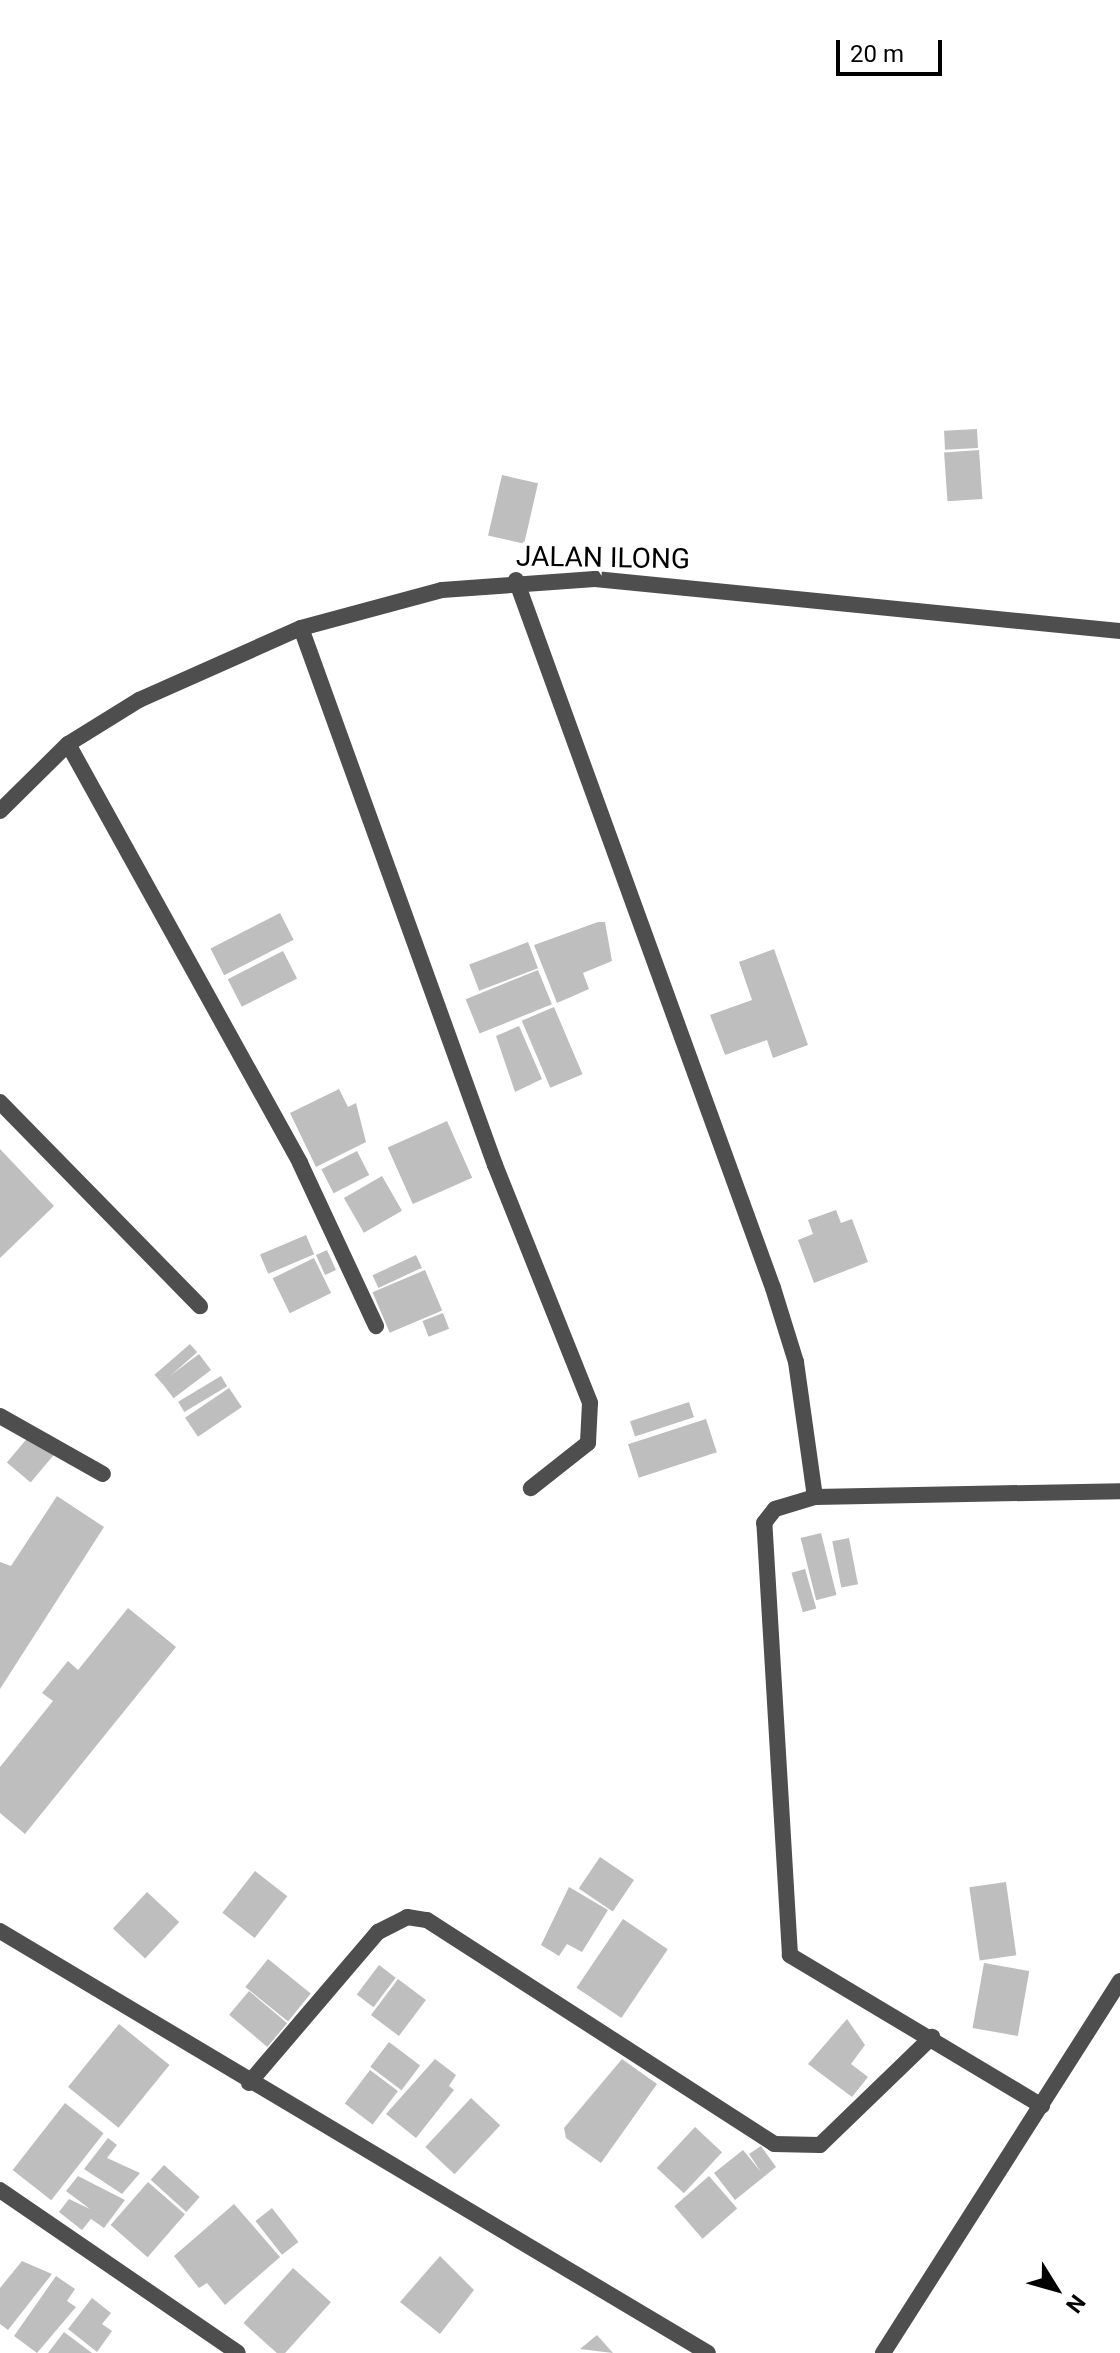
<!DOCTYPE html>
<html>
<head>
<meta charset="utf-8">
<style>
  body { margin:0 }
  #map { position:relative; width:1120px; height:2353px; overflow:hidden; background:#fff; font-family:Roboto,sans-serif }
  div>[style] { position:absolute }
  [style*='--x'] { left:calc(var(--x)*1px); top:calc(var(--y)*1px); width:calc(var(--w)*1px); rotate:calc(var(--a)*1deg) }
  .building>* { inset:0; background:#bebebe; transform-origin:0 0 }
  .minor>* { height:16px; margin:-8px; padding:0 8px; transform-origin:8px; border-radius:8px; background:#4e4e4e }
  span { translate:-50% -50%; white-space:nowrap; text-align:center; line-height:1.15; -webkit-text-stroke:8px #fff; paint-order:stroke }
  .street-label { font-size:28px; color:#000 }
  .north { position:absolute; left:1016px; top:2249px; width:80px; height:80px; -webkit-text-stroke:6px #fff; paint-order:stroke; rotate:127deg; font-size:22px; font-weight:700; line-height:32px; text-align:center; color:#000 }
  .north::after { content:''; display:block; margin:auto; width:28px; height:36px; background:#000; clip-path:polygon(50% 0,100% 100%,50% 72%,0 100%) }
  .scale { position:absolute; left:836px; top:40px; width:106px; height:36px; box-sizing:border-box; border:4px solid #000; border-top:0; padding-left:10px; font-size:24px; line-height:28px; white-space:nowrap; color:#000; -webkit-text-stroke:6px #fff; paint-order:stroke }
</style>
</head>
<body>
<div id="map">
  <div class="building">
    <i style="left:977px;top:429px;width:19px;height:33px;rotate:87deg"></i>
    <i style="left:979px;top:450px;width:49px;height:35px;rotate:86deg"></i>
    <i style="left:502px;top:475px;width:37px;height:62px;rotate:13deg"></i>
    <i style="left:280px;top:913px;width:30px;height:78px;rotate:63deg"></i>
    <i style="clip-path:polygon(598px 922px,605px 922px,612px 961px,583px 973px,589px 989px,557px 1003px,534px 945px)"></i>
    <i style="left:528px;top:942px;width:28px;height:63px;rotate:69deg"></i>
    <i style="clip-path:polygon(774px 949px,808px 1045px,773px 1058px,767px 1040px,725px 1055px,710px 1015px,752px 1000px,739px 962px)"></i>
    <i style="left:283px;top:951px;width:31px;height:62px;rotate:63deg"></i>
    <i style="left:538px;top:970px;width:37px;height:78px;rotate:68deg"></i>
    <i style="left:554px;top:1007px;width:73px;height:35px;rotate:67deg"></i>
    <i style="clip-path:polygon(519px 1026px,542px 1079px,515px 1092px,496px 1036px)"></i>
    <i style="clip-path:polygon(339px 1089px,348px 1107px,356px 1103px,366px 1142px,316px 1167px,290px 1113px)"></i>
    <i style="left:447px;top:1121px;width:62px;height:65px;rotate:66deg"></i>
    <i style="clip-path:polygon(0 1149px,54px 1206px,0 1258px)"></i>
    <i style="left:357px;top:1151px;width:27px;height:40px;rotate:63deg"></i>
    <i style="left:382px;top:1176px;width:40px;height:44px;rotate:60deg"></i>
    <i style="clip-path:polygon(836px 1210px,841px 1223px,852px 1219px,868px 1262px,814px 1283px,798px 1240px,813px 1234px,808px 1220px)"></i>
    <i style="left:306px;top:1235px;width:21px;height:50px;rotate:67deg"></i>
    <i style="left:327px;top:1250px;width:22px;height:12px;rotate:66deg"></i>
    <i style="left:416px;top:1255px;width:14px;height:48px;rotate:65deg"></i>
    <i style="left:314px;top:1258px;width:39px;height:46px;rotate:64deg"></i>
    <i style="left:425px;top:1270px;width:44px;height:57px;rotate:67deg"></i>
    <i style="left:443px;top:1313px;width:17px;height:22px;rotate:69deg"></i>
    <i style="left:190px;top:1344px;width:11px;height:47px;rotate:49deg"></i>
    <i style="left:199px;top:1354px;width:20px;height:47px;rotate:53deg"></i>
    <i style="left:221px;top:1376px;width:12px;height:50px;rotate:59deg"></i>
    <i style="left:229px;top:1388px;width:23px;height:53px;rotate:56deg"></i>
    <i style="left:689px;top:1402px;width:16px;height:62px;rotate:72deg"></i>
    <i style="left:706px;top:1419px;width:35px;height:82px;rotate:72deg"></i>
    <i style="left:30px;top:1435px;width:31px;height:36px;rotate:40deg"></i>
    <i style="clip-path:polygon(57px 1496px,104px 1527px,0 1689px,0 1562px,11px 1566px)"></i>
    <i style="left:821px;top:1533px;width:64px;height:21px;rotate:76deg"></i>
    <i style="left:849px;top:1538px;width:47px;height:17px;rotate:79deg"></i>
    <i style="left:805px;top:1569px;width:41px;height:14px;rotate:74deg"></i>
    <i style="clip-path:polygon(128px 1608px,176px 1647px,25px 1834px,0 1813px,0 1767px,53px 1701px,42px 1693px,68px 1661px,78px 1670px)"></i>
    <i style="left:600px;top:1857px;width:41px;height:38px;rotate:34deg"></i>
    <i style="left:255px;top:1871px;width:41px;height:53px;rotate:38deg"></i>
    <i style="left:1006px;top:1882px;width:74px;height:37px;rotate:82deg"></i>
    <i style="clip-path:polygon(569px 1887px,608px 1910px,582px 1952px,567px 1944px,559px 1956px,541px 1945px)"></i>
    <i style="left:147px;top:1892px;width:44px;height:50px;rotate:43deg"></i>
    <i style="left:623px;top:1919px;width:54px;height:83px;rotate:34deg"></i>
    <i style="left:268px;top:1959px;width:55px;height:36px;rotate:39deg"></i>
    <i style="left:984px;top:1963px;width:46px;height:66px;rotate:10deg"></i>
    <i style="left:379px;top:1965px;width:21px;height:37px;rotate:37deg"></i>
    <i style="left:398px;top:1979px;width:35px;height:45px;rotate:37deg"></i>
    <i style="left:249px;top:1991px;width:50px;height:31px;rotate:40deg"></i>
    <i style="clip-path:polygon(847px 2019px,865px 2045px,851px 2064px,868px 2077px,852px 2097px,808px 2064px)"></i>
    <i style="left:119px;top:2024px;width:65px;height:81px;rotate:39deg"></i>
    <i style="left:389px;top:2042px;width:39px;height:31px;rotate:37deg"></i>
    <i style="clip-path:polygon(435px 2059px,456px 2075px,449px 2086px,454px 2090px,416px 2138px,386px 2114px)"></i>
    <i style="clip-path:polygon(622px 2059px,657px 2084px,601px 2163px,566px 2138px,564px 2128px)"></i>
    <i style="left:370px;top:2070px;width:35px;height:42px;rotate:37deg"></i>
    <i style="left:471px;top:2098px;width:40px;height:67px;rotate:43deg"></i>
    <i style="left:65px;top:2103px;width:49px;height:85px;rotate:38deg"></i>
    <i style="left:695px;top:2127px;width:37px;height:56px;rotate:43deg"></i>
    <i style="clip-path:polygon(108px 2138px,117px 2145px,107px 2158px,140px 2173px,122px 2194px,84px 2169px)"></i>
    <i style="clip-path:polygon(761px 2146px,776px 2167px,735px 2200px,714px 2173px,743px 2150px,761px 2172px,749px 2154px)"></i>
    <i style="left:164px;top:2165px;width:48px;height:20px;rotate:42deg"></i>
    <i style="clip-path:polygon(78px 2176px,125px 2200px,104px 2228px,91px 2219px,82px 2230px,59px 2212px,69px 2199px,90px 2209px,66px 2191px)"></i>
    <i style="left:709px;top:2176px;width:43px;height:46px;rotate:49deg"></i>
    <i style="left:148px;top:2182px;width:49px;height:57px;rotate:41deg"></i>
    <i style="clip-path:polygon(234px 2204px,280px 2257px,225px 2305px,207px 2283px,199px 2288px,174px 2256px)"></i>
    <i style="left:272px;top:2208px;width:43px;height:21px;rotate:52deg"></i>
    <i style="clip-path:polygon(440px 2256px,474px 2290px,440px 2334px,400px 2302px)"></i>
    <i style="clip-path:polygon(22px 2261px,52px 2274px,8px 2330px,0 2324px,0 2288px)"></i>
    <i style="left:293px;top:2268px;width:51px;height:74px;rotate:42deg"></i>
    <i style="clip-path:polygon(56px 2276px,75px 2289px,67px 2301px,76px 2307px,37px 2353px,14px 2336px)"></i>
    <i style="clip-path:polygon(92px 2298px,111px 2313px,102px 2324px,112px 2331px,97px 2352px,68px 2329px)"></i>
    <i style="clip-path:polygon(64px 2332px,92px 2353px,48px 2353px)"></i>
    <i style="clip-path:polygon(597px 2335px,613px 2353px,580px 2349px)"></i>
  </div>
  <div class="minor">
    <i style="--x:516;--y:580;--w:753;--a:70.05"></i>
    <i style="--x:773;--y:1288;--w:77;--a:72.7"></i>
    <i style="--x:796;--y:1362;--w:136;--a:82"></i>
    <i style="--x:301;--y:628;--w:571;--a:70.14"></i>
    <i style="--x:495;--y:1165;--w:256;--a:68.2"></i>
    <i style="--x:590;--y:1403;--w:40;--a:92.9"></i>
    <i style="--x:588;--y:1443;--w:73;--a:141.7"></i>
    <i style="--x:68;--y:744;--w:479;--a:61"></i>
    <i style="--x:300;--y:1163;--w:180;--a:65"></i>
    <i style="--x:0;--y:811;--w:95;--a:-44.6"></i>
    <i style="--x:68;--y:744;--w:84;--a:-31.8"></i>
    <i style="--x:139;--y:700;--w:177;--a:-24"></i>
    <i style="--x:301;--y:628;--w:146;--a:-15.1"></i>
    <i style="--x:442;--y:590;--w:153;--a:-4.1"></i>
    <i style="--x:595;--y:579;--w:528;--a:5.66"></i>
    <i style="--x:0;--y:1102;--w:286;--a:45.6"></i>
    <i style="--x:0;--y:1416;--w:118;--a:29.4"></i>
    <i style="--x:0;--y:1931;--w:824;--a:30.8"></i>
    <i style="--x:249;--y:2083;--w:199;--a:-49.5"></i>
    <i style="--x:378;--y:1932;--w:33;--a:-27"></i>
    <i style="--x:407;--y:1917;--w:20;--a:9"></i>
    <i style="--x:427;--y:1920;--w:413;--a:32.8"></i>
    <i style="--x:774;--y:2144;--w:46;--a:1.2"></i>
    <i style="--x:820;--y:2145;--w:156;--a:-44"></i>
    <i style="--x:1042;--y:2106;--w:294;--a:-149.1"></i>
    <i style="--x:790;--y:1955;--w:433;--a:-93.4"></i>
    <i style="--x:764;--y:1523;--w:18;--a:-52"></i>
    <i style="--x:775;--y:1509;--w:42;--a:-16.7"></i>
    <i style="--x:815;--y:1497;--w:305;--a:-1.1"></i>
    <i style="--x:0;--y:2190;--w:288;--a:34.4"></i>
    <i style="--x:883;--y:2353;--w:441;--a:-57.5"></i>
  </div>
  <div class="street-label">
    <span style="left:603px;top:558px;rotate:1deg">JALAN ILONG</span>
  </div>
  <div class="north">N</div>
  <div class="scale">20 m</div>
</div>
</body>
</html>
